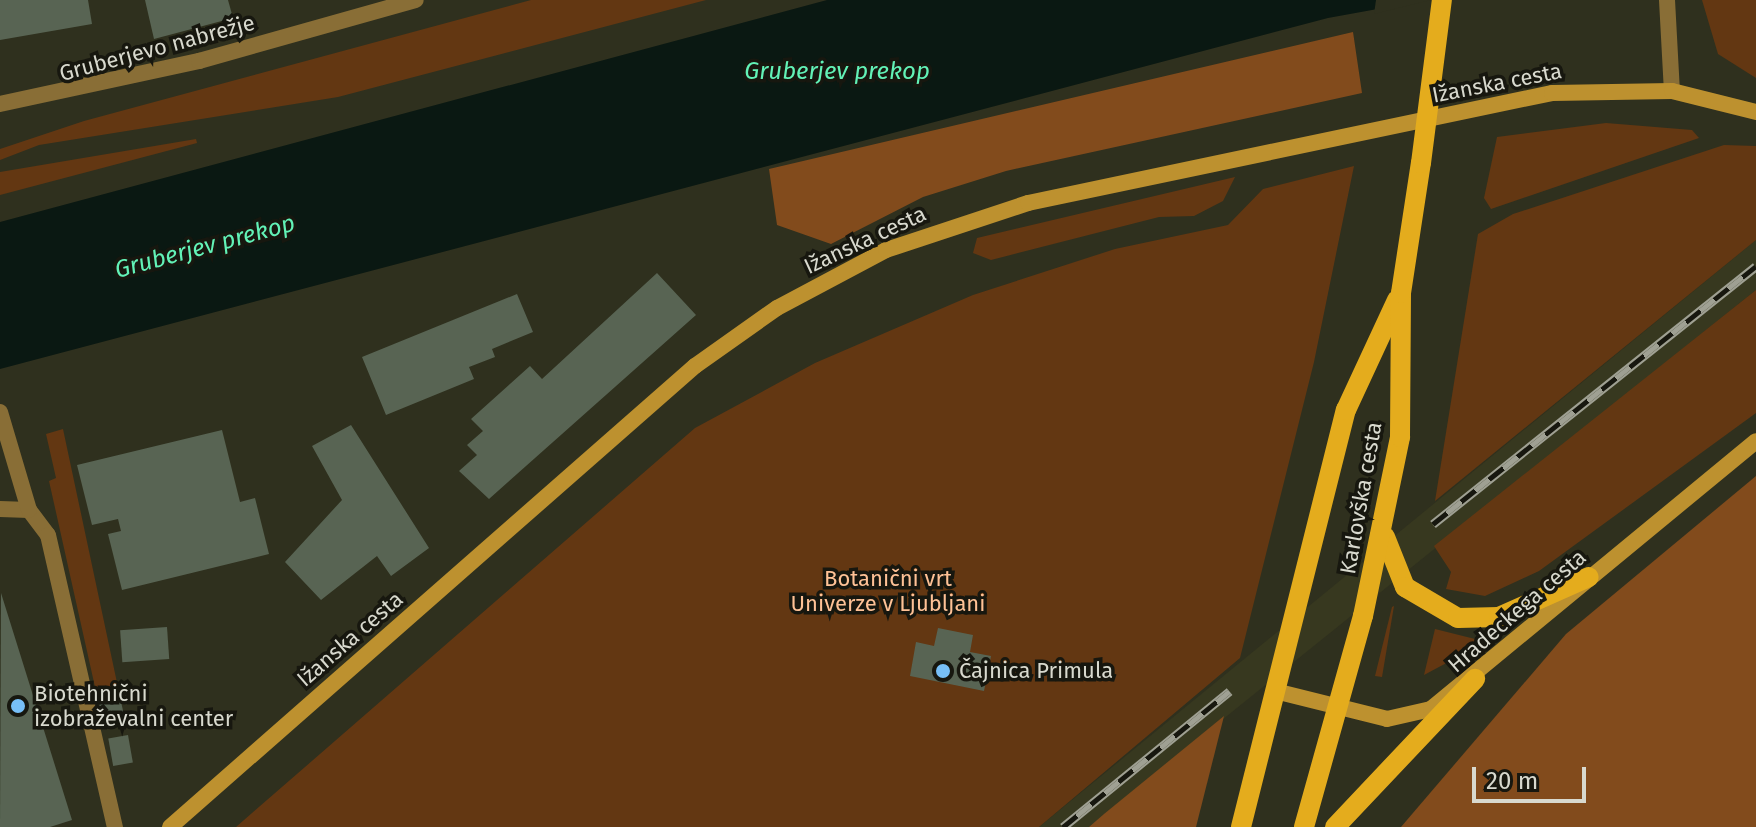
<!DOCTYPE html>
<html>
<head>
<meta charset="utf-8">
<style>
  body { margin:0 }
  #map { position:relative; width:1756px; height:827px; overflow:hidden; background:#2f301e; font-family:"Fira Sans",sans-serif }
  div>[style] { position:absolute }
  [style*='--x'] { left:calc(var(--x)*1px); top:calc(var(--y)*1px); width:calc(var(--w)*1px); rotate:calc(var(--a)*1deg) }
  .built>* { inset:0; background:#37381f }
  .green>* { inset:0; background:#633712 }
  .forest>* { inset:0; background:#824b1c }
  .water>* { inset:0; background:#0a1812 }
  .pier>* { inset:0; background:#2f301e }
  .building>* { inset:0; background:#586453; transform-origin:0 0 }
  .lane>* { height:16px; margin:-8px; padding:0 8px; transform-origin:8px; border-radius:8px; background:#896e36 }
  .street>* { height:16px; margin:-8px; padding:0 8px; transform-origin:8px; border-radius:8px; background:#896e36 }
  .secondary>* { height:16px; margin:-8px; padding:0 8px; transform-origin:8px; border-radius:8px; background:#bd912f }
  .primary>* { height:20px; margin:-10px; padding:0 10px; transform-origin:10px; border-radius:10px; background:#e4ac1d }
  .rail>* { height:9px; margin-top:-4.5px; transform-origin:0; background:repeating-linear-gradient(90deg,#17170f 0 18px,#9fa093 0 36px); box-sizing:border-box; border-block:2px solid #9fa093 }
  .primary-bridge>* { height:20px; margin:-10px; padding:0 10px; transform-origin:10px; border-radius:10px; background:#e4ac1d }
  .dots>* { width:22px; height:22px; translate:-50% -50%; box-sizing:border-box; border:4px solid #17170f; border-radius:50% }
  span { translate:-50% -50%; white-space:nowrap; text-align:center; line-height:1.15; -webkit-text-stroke:7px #17170f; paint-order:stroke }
  .street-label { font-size:22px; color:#d8d9ce }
  .park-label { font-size:22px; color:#ffc296 }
  .poi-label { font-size:22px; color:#d8d9ce }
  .left { translate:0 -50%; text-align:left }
  .water-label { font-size:24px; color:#62f2b7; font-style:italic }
  .scale { position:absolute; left:1472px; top:767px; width:114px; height:36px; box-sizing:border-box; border:4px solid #d8d9ce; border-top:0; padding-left:10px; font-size:24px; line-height:28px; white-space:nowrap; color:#d8d9ce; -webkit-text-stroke:6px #17170f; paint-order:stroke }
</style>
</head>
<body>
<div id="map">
  <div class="built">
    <i style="clip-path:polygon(1756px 240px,1756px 290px,1089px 827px,1039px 827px)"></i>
  </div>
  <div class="green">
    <i style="clip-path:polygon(531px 0,706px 0,338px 97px,39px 145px,0 160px,0 149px,84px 121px)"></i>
    <i style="clip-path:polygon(1702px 0,1756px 0,1756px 78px,1718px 54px)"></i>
    <i style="clip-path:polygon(1606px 123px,1692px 130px,1699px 138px,1491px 209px,1484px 198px,1497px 137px)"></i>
    <i style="clip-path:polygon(196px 139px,197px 143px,0 195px,0 172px)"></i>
    <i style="clip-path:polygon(1724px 145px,1756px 146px,1756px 240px,1435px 501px,1478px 234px,1513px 214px)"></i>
    <i style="clip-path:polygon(1354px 166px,1314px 362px,1240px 658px,1039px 827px,236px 827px,695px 428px,815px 363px,973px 295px,1115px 249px,1228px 225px,1263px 189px)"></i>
    <i style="clip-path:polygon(1235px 177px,1223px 201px,1194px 216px,1159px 217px,991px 260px,973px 253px,977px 238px)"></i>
    <i style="clip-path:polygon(1756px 290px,1756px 413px,1539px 571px,1485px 596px,1446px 589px,1451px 572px,1434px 546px)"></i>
    <i style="clip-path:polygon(63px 429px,119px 692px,97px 696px,49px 481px,56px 478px,46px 434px)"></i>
    <i style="clip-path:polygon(1394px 606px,1382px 677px,1375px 676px,1392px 607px)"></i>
    <i style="clip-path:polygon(1435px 629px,1479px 640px,1480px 645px,1424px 675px)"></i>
  </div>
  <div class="forest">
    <i style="clip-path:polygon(1353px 32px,1362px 93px,1006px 171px,923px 197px,831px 244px,777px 225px,769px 169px)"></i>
    <i style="clip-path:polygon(1756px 476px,1756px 827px,1401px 827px,1566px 634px)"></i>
    <i style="clip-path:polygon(1224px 716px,1196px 827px,1089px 827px,1104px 814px)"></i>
  </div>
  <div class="water">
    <i style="clip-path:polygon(827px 0,1427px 0,1328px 18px,0 369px,0 222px)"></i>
  </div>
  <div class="pier">
    <i style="clip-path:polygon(1376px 0,1431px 0,1374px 14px)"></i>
  </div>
  <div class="building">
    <i style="clip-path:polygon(0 0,88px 0,92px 24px,0 40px)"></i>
    <i style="clip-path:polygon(145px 0,228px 0,233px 18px,154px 39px)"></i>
    <i style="clip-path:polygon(657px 273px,696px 315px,489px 499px,459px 471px,477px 455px,467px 445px,483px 431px,471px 419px,530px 366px,542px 379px)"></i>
    <i style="clip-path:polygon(517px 294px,533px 332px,492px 349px,495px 357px,469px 367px,474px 379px,386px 415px,362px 357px)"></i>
    <i style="clip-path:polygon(351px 425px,429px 548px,391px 576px,377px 556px,321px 600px,285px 562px,342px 500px,312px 446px)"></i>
    <i style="clip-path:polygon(222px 430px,240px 502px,255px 498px,269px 554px,122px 590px,108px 534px,121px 531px,118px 519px,92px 525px,77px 465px)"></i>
    <i style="clip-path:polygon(1px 593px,72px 820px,50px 827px,0 827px)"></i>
    <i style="left:167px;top:627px;width:32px;height:47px;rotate:86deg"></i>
    <i style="clip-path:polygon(938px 628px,973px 635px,970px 652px,991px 656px,984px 691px,910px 676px,916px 642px,934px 646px)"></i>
    <i style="left:119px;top:692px;width:29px;height:22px;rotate:78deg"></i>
    <i style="left:128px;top:735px;width:28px;height:20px;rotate:80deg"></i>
  </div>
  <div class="lane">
    <i style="--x:0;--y:509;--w:29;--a:2"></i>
    <i style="--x:29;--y:510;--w:31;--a:53"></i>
    <i style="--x:48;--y:535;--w:300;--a:77.1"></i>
  </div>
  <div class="street">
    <i style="--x:1667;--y:0;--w:91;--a:86.9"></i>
    <i style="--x:0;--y:104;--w:204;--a:-12.2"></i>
    <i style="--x:199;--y:61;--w:225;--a:-15.7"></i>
    <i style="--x:0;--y:412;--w:102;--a:73.5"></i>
  </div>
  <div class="secondary">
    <i style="--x:1275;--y:691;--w:115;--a:14"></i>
    <i style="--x:1387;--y:719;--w:45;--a:-12.8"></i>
    <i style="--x:1431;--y:709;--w:421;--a:-39.5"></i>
    <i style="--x:170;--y:827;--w:699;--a:-41.29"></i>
    <i style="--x:695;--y:366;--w:100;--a:-35.3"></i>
    <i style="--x:777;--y:308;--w:123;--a:-28"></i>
    <i style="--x:886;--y:250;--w:150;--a:-18.3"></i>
    <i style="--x:1028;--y:203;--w:535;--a:-11.86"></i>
    <i style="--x:1552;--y:93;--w:120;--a:-1"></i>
    <i style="--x:1672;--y:91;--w:87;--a:14"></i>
  </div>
  <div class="primary">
    <i style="--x:1385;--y:537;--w:54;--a:68.2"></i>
    <i style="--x:1405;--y:587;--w:61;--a:30.3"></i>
    <i style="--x:1458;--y:618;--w:41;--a:-1.4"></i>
    <i style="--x:1499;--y:617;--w:98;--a:-24"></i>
    <i style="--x:1241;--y:827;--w:430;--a:-75.9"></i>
    <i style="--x:1346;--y:410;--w:121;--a:-65.1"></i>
    <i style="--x:1304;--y:827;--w:219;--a:-74.4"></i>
    <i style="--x:1363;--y:616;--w:183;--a:-78.3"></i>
    <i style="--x:1400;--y:437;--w:144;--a:-89.6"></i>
    <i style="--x:1401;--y:293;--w:132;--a:-81.3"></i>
    <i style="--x:1335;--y:827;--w:204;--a:-46.6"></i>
  </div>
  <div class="rail">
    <i style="--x:1433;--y:524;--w:413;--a:-38.6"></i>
    <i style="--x:1063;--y:827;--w:215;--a:-39.2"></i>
  </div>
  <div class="primary-bridge">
    <i style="--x:1421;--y:163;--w:164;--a:-82.7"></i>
  </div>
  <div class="dots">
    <i style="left:943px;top:671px;background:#77bff7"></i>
    <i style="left:18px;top:706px;background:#77bff7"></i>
  </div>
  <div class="street-label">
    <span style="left:157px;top:48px;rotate:-15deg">Gruberjevo nabrežje</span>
    <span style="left:1497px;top:83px;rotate:-11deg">Ižanska cesta</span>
    <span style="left:865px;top:240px;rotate:-25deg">Ižanska cesta</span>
    <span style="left:1361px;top:498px;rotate:-80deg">Karlovška cesta</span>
    <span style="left:1517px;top:611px;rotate:-41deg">Hradeckega cesta</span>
    <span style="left:350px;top:639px;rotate:-41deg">Ižanska cesta</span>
  </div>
  <div class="park-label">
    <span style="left:888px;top:591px">Botanični vrt<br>Univerze v Ljubljani</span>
  </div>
  <div class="poi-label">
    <span class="left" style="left:959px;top:671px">Čajnica Primula</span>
    <span class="left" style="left:34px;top:706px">Biotehnični<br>izobraževalni center</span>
  </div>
  <div class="water-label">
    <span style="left:837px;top:72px">Gruberjev prekop</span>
    <span style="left:205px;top:247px;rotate:-15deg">Gruberjev prekop</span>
  </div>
  <div class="scale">20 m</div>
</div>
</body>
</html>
